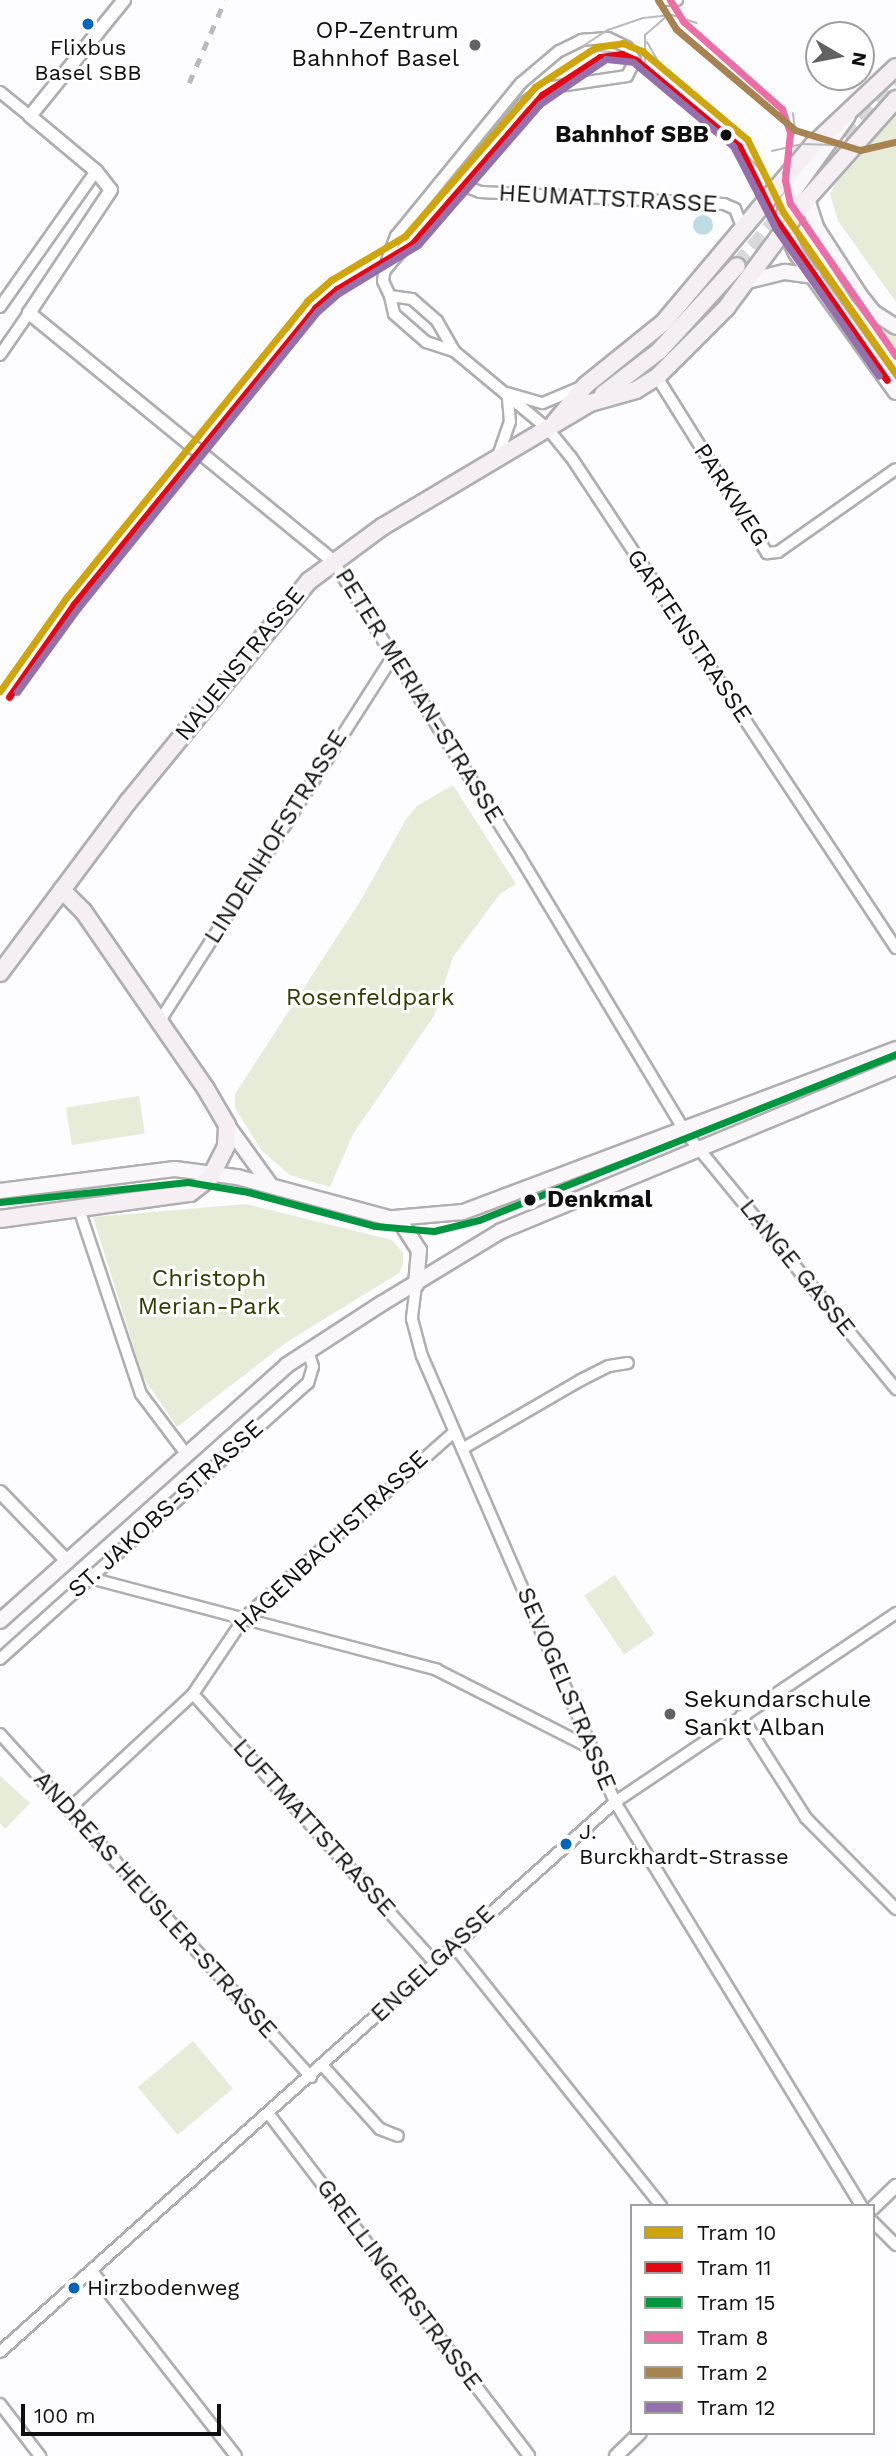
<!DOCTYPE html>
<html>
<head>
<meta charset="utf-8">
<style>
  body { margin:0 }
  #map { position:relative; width:896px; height:2456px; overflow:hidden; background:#fdfcfe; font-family:"Work Sans",sans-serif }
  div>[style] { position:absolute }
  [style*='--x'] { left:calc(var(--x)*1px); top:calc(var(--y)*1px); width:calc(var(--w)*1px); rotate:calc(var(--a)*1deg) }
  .green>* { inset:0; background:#e7ecd9; transform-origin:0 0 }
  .water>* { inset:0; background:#bddce3 }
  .round { border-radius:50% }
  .primary-tunnel>* { height:16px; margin-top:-8px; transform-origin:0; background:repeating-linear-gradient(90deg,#d9d8da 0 16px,transparent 0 24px) }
  .roads { filter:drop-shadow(2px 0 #afaeb0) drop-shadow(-2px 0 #afaeb0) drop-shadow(0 2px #afaeb0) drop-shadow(0 -2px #afaeb0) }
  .minor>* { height:10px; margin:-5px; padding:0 5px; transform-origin:5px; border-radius:5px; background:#fff }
  .tertiary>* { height:12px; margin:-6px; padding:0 6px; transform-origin:6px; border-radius:6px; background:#fff }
  .secondary>* { height:14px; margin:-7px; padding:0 7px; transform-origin:7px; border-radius:7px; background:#faf7fa }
  .primary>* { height:16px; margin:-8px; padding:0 8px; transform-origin:8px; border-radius:8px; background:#f5eff4 }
  .tram>* { height:2px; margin:-1px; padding:0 1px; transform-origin:1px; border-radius:1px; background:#bababb }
  .rail>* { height:4.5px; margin-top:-2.25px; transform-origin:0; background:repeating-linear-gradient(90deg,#bababb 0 9px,transparent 0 18px) }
  .tram-1>* { height:7px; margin:-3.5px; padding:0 3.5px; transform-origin:3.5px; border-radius:3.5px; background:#cea50b }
  .tram-2>* { height:7px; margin:-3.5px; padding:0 3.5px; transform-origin:3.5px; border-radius:3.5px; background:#e30613 }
  .tram-3>* { height:7px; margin:-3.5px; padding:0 3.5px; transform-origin:3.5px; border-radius:3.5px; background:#009640 }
  .tram-4>* { height:7px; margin:-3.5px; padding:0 3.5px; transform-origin:3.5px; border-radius:3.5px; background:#ed6ea7 }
  .tram-5>* { height:7px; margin:-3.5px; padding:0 3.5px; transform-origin:3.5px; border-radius:3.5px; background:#a68351 }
  .tram-6>* { height:7px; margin:-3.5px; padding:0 3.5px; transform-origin:3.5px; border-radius:3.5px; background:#9471ad }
  .dots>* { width:19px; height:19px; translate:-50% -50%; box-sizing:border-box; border:4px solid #fff; border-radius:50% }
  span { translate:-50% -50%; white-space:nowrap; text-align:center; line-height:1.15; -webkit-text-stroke:6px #fff; paint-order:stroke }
  .bus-label { font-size:22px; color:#0f0f10 }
  .left { translate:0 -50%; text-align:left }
  .poi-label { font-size:24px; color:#0f0f10 }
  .right { translate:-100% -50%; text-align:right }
  .stop-label { font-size:24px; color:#0f0f10; font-weight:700 }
  .street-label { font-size:24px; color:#0f0f10 }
  .park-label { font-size:24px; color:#333c00 }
  .legend { position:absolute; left:630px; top:2204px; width:245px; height:231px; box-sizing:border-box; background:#fff; border:2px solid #9f9f9f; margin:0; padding:9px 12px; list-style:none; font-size:21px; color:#0f0f10 }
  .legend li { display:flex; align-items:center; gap:14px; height:35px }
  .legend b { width:35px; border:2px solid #9f9f9f }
  .north { position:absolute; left:805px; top:21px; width:70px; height:70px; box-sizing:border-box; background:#fff; border:2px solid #9f9f9f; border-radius:50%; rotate:100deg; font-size:19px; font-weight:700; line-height:28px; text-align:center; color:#0f0f10 }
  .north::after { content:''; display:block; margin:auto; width:24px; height:32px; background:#626263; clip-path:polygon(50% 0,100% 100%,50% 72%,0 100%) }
  .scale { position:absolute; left:21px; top:2404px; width:200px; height:32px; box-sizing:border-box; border:4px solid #0f0f10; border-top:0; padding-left:9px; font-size:21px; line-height:24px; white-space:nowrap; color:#0f0f10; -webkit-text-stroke:5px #fff; paint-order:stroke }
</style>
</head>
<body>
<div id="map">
  <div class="green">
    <i style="clip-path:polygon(896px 115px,896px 302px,838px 221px,830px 194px,840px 174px)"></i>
    <i style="clip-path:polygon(878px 331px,896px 334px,896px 356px)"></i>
    <i style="clip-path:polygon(453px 785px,516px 884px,500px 894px,453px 957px,434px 1016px,353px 1134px,330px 1187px,290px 1175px,262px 1151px,235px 1108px,235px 1094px,361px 900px,405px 821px,417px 806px)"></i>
    <i style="left:139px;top:1096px;width:38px;height:74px;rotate:81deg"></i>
    <i style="clip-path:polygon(246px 1204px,392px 1240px,403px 1253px,403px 1265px,399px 1273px,287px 1342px,177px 1427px,143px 1377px,93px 1217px)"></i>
    <i style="left:615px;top:1575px;width:71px;height:37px;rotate:56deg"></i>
    <i style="clip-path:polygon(0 1776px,30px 1803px,5px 1829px,0 1823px)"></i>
    <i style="left:193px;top:2041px;width:62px;height:72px;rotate:50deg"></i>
  </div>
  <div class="water">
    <i class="round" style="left:693px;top:215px;width:20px;height:20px"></i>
  </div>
  <div class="primary-tunnel">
    <i style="--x:737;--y:266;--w:243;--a:-49.2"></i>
  </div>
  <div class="roads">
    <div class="minor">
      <i style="--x:663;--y:0;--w:14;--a:0"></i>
      <i style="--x:0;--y:92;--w:38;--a:39"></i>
      <i style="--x:457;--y:183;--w:25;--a:21"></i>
      <i style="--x:480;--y:192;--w:244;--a:2.8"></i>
      <i style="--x:724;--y:204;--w:12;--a:24"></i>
      <i style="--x:735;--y:209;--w:24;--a:68"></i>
      <i style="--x:386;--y:269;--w:216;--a:-50.3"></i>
      <i style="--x:524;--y:103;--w:27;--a:-34"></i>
      <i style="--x:546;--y:88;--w:82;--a:-8.4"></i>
      <i style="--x:627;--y:76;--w:18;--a:-63"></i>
      <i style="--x:635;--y:60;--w:15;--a:-122"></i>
      <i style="--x:627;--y:47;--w:21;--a:-155"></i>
      <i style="--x:608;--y:38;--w:26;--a:176"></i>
      <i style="--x:582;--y:40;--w:25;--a:154"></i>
      <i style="--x:559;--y:51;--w:50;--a:139.9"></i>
      <i style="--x:521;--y:83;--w:198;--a:129.2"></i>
      <i style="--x:396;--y:236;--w:19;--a:111"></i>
      <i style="--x:389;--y:254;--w:21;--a:104"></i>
      <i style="--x:384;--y:274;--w:7;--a:98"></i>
      <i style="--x:383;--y:281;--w:17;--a:65"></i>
      <i style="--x:390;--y:296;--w:18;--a:77"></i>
      <i style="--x:394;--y:314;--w:43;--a:41.2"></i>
      <i style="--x:426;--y:342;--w:29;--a:18"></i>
      <i style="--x:454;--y:351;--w:122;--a:39.7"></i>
      <i style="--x:548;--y:429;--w:36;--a:51"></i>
      <i style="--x:571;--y:457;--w:589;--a:56.5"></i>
      <i style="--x:390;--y:296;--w:22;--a:8"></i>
      <i style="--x:412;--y:299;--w:33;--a:41"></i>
      <i style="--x:437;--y:321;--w:34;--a:60"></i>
      <i style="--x:0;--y:307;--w:166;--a:-54.8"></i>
      <i style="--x:0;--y:355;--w:51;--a:-55.4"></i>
      <i style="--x:657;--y:377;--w:208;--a:58"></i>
      <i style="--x:767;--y:553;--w:11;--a:-5"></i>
      <i style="--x:778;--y:552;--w:144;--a:-35.1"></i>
      <i style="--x:507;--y:393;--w:37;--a:16"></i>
      <i style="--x:543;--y:403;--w:41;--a:-22.8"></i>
      <i style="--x:497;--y:459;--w:39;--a:-71"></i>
      <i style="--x:510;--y:422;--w:25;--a:-95"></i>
      <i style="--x:333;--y:561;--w:350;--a:57.7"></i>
      <i style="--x:520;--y:857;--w:321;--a:59"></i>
      <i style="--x:685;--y:1132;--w:333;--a:50.6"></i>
      <i style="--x:161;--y:1019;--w:431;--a:-57.4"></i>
      <i style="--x:79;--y:1209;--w:195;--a:71.5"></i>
      <i style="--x:141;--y:1394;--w:76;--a:53"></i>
      <i style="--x:416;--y:1285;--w:34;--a:97"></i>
      <i style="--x:412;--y:1319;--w:38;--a:75"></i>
      <i style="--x:422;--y:1356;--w:486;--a:66.6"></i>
      <i style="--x:615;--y:1802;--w:474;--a:58.6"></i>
      <i style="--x:462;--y:1449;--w:138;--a:-30.1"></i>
      <i style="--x:581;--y:1380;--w:31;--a:-27"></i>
      <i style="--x:609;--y:1366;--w:19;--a:-9"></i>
      <i style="--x:90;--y:1578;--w:359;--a:14.8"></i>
      <i style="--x:437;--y:1670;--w:170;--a:26.9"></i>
      <i style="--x:0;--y:1659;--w:414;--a:-41.9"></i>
      <i style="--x:308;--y:1383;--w:17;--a:-73"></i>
      <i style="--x:313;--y:1367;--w:17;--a:-107"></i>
      <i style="--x:193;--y:1694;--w:360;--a:48"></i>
      <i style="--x:741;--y:1716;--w:121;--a:57.5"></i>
      <i style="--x:806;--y:1818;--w:128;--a:45.3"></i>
      <i style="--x:0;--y:1734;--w:463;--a:47.8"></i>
      <i style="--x:69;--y:1809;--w:169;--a:-42.8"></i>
      <i style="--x:193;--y:1694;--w:93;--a:-56"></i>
      <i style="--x:245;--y:1617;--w:279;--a:-41.5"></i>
      <i style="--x:453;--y:1945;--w:334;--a:51.4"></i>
      <i style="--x:323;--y:2066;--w:85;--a:47.9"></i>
      <i style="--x:380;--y:2129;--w:19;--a:21"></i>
      <i style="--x:268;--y:2113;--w:431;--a:52.7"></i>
      <i style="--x:873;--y:2222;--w:33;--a:45"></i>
      <i style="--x:92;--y:2271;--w:234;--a:52.1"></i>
      <i style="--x:0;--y:2352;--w:825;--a:-41.81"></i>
      <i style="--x:615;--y:1802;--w:339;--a:-33.9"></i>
      <i style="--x:0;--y:2404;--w:66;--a:52.4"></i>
    </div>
    <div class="tertiary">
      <i style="--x:124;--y:0;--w:149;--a:129"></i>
      <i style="--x:30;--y:116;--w:86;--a:39.8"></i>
      <i style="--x:96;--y:171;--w:24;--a:52"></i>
      <i style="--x:111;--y:190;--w:148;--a:123.7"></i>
      <i style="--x:29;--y:313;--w:392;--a:39.2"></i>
      <i style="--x:0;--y:1492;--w:96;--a:45.8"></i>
      <i style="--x:873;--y:2208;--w:32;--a:-44"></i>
      <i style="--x:616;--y:2456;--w:33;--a:-44"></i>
    </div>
    <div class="secondary">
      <i style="--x:848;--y:116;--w:105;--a:125.7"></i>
      <i style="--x:787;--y:201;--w:25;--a:102"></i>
      <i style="--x:782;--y:225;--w:31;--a:63"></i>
      <i style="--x:796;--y:253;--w:171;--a:54.3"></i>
      <i style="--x:807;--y:199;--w:32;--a:72"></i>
      <i style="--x:817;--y:229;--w:77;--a:57.1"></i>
      <i style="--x:859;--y:294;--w:23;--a:52"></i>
      <i style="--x:873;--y:312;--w:27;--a:33"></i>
      <i style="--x:748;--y:281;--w:38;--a:-14"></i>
      <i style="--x:785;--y:272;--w:29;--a:8"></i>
      <i style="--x:227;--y:1125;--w:72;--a:54.1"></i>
      <i style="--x:0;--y:1191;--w:176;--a:-7.2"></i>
      <i style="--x:175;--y:1169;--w:63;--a:7.4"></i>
      <i style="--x:237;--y:1177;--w:169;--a:15.1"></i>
      <i style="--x:400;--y:1221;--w:35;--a:57"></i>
      <i style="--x:419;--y:1250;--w:35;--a:95"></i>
      <i style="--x:394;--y:1218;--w:69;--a:-5"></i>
      <i style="--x:463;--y:1212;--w:463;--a:-20.6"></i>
      <i style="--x:0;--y:1621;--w:385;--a:-41.7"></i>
      <i style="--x:287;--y:1365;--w:112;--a:-33"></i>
      <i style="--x:381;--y:1304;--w:140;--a:-31.3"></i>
      <i style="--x:501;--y:1231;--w:428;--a:-22.5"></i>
    </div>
    <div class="primary">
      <i style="--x:603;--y:394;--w:71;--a:-37.5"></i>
      <i style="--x:659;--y:351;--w:115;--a:-47.5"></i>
      <i style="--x:555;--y:422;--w:48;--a:-50"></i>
      <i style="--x:586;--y:385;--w:100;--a:-38.9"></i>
      <i style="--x:664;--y:322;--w:233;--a:-49.9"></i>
      <i style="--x:814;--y:144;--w:112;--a:-43.2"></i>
      <i style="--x:0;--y:973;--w:214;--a:-53.2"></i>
      <i style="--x:128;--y:802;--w:286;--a:-50.7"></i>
      <i style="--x:309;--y:581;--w:91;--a:-36.5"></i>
      <i style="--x:382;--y:527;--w:242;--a:-30.8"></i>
      <i style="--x:590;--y:403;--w:48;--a:-15.8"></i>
      <i style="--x:636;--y:390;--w:25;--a:-32"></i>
      <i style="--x:657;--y:377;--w:98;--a:-45"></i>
      <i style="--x:726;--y:308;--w:136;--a:-53.4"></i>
      <i style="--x:807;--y:199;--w:134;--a:-48.3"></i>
      <i style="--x:0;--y:1219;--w:192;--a:-7.8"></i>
      <i style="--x:190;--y:1193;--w:25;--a:-37"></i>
      <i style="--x:210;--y:1178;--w:36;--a:-63"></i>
      <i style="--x:226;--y:1146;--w:21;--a:-87"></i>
      <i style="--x:227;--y:1125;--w:42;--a:-120.3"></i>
      <i style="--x:206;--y:1089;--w:216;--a:-124.6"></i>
      <i style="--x:83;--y:911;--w:30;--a:-135"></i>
    </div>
  </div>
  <div class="tram">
    <i style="--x:647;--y:42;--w:28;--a:60"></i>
    <i style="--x:583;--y:46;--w:30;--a:-33"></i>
    <i style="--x:608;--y:30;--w:37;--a:-19"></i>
    <i style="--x:643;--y:18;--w:29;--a:-6"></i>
    <i style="--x:672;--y:15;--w:26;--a:18"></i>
    <i style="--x:578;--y:57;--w:22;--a:-16"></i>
    <i style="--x:599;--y:51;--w:20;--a:6"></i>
    <i style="--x:619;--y:53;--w:42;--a:33.3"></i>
    <i style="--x:645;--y:62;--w:27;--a:-90"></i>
    <i style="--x:645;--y:35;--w:28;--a:-41"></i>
    <i style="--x:736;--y:144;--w:42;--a:46.9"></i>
    <i style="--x:772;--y:151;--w:31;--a:-13"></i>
    <i style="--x:802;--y:144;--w:38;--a:2"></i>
    <i style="--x:790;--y:207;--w:35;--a:-102"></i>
    <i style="--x:783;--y:173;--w:45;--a:-74.4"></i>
    <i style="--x:795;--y:130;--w:17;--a:-97"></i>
  </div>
  <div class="rail">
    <i style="--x:189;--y:83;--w:90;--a:-66.6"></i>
  </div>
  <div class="tram-1">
    <i style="--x:0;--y:691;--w:114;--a:-54.6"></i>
    <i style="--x:66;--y:598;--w:382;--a:-50.9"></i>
    <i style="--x:307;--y:301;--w:32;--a:-41"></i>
    <i style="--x:331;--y:280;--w:86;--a:-30.7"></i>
    <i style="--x:405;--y:236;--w:198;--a:-48.9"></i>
    <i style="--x:535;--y:87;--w:73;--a:-33.3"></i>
    <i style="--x:596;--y:47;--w:27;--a:-8"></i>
    <i style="--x:623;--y:43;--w:21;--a:23"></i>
    <i style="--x:642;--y:51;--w:137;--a:40"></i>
    <i style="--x:747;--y:139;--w:81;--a:63.7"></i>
    <i style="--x:783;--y:212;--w:198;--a:55.1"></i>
  </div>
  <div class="tram-2">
    <i style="--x:9;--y:697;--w:113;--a:-55"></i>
    <i style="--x:74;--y:604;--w:382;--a:-50.8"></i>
    <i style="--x:315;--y:308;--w:29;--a:-41"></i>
    <i style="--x:337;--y:289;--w:87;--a:-31"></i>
    <i style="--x:412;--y:244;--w:198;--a:-48.9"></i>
    <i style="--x:542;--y:95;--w:69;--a:-33.2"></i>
    <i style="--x:600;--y:57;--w:22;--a:-8"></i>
    <i style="--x:622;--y:54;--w:15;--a:23"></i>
    <i style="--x:636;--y:60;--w:134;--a:39.9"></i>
    <i style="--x:739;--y:146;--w:79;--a:63.8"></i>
    <i style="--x:774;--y:217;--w:198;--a:55.3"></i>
  </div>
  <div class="tram-3">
    <i style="--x:0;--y:1202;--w:189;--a:-6.1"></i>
    <i style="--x:188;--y:1182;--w:61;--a:9.5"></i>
    <i style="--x:248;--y:1192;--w:131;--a:15"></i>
    <i style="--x:375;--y:1226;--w:59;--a:4.8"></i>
    <i style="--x:434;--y:1231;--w:46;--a:-13.7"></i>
    <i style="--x:479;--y:1220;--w:449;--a:-21.7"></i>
  </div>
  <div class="tram-4">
    <i style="--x:670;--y:0;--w:26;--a:58"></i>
    <i style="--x:684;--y:22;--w:131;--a:41.6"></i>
    <i style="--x:782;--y:109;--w:24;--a:71"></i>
    <i style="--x:790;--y:132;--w:48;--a:95.9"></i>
    <i style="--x:785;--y:180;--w:24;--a:78"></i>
    <i style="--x:790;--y:203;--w:186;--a:55.3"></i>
  </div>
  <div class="tram-5">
    <i style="--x:658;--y:0;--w:34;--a:58"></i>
    <i style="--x:676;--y:29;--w:156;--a:40.3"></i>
    <i style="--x:795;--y:130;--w:68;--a:17.1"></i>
    <i style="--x:860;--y:150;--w:37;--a:-13"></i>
  </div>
  <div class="tram-6">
    <i style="--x:17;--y:692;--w:104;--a:-54"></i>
    <i style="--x:78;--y:608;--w:382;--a:-51.1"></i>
    <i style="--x:318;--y:311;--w:28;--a:-41"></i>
    <i style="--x:339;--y:293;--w:92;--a:-31.3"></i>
    <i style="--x:418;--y:245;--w:186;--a:-49.1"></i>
    <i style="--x:540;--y:104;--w:80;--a:-34.3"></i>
    <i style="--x:606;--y:59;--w:27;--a:6"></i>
    <i style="--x:633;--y:62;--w:131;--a:40"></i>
    <i style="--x:733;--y:146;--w:93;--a:62.6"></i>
    <i style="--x:776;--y:229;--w:179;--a:55"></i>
  </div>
  <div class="dots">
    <i style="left:88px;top:24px;background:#0065bd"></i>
    <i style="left:475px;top:45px;background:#626263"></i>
    <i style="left:726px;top:135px;background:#0f0f10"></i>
    <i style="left:530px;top:1200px;background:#0f0f10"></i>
    <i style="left:670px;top:1714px;background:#626263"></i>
    <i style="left:566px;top:1844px;background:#0065bd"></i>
    <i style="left:74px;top:2288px;background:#0065bd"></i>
  </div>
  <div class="bus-label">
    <span style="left:88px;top:60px">Flixbus<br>Basel SBB</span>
    <span class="left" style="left:579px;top:1844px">J.<br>Burckhardt-Strasse</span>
    <span class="left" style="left:87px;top:2288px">Hirzbodenweg</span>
  </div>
  <div class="poi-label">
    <span class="right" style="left:459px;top:45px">OP-Zentrum<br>Bahnhof Basel</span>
    <span class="left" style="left:684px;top:1714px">Sekundarschule<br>Sankt Alban</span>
  </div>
  <div class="stop-label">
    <span class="right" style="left:709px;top:135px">Bahnhof SBB</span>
    <span class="left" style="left:547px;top:1200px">Denkmal</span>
  </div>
  <div class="street-label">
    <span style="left:608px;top:199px;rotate:3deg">HEUMATTSTRASSE</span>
    <span style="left:731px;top:495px;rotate:57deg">PARKWEG</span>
    <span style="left:689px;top:636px;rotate:56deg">GARTENSTRASSE</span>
    <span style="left:240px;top:664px;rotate:-51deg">NAUENSTRASSE</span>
    <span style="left:419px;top:696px;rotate:58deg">PETER MERIAN-STRASSE</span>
    <span style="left:276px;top:837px;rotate:-58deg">LINDENHOFSTRASSE</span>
    <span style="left:797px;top:1268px;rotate:51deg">LANGE GASSE</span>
    <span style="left:166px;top:1509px;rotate:-42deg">ST. JAKOBS-STRASSE</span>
    <span style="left:331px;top:1542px;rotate:-43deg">HAGENBACHSTRASSE</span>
    <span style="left:566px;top:1689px;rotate:67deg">SEVOGELSTRASSE</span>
    <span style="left:314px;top:1828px;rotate:48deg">LUFTMATTSTRASSE</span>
    <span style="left:155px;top:1905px;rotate:48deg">ANDREAS HEUSLER-STRASSE</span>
    <span style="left:433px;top:1964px;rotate:-43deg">ENGELGASSE</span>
    <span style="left:399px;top:2285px;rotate:53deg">GRELLINGERSTRASSE</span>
  </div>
  <div class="park-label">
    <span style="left:370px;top:998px">Rosenfeldpark</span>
    <span style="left:209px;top:1293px">Christoph<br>Merian-Park</span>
  </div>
  <ul class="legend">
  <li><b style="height:9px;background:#cea50b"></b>Tram 10</li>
  <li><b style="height:9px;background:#e30613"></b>Tram 11</li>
  <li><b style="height:9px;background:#009640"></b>Tram 15</li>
  <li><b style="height:9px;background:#ed6ea7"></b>Tram 8</li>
  <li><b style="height:9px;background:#a68351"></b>Tram 2</li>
  <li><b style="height:9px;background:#9471ad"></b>Tram 12</li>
  </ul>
  <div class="north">N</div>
  <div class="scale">100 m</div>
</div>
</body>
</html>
